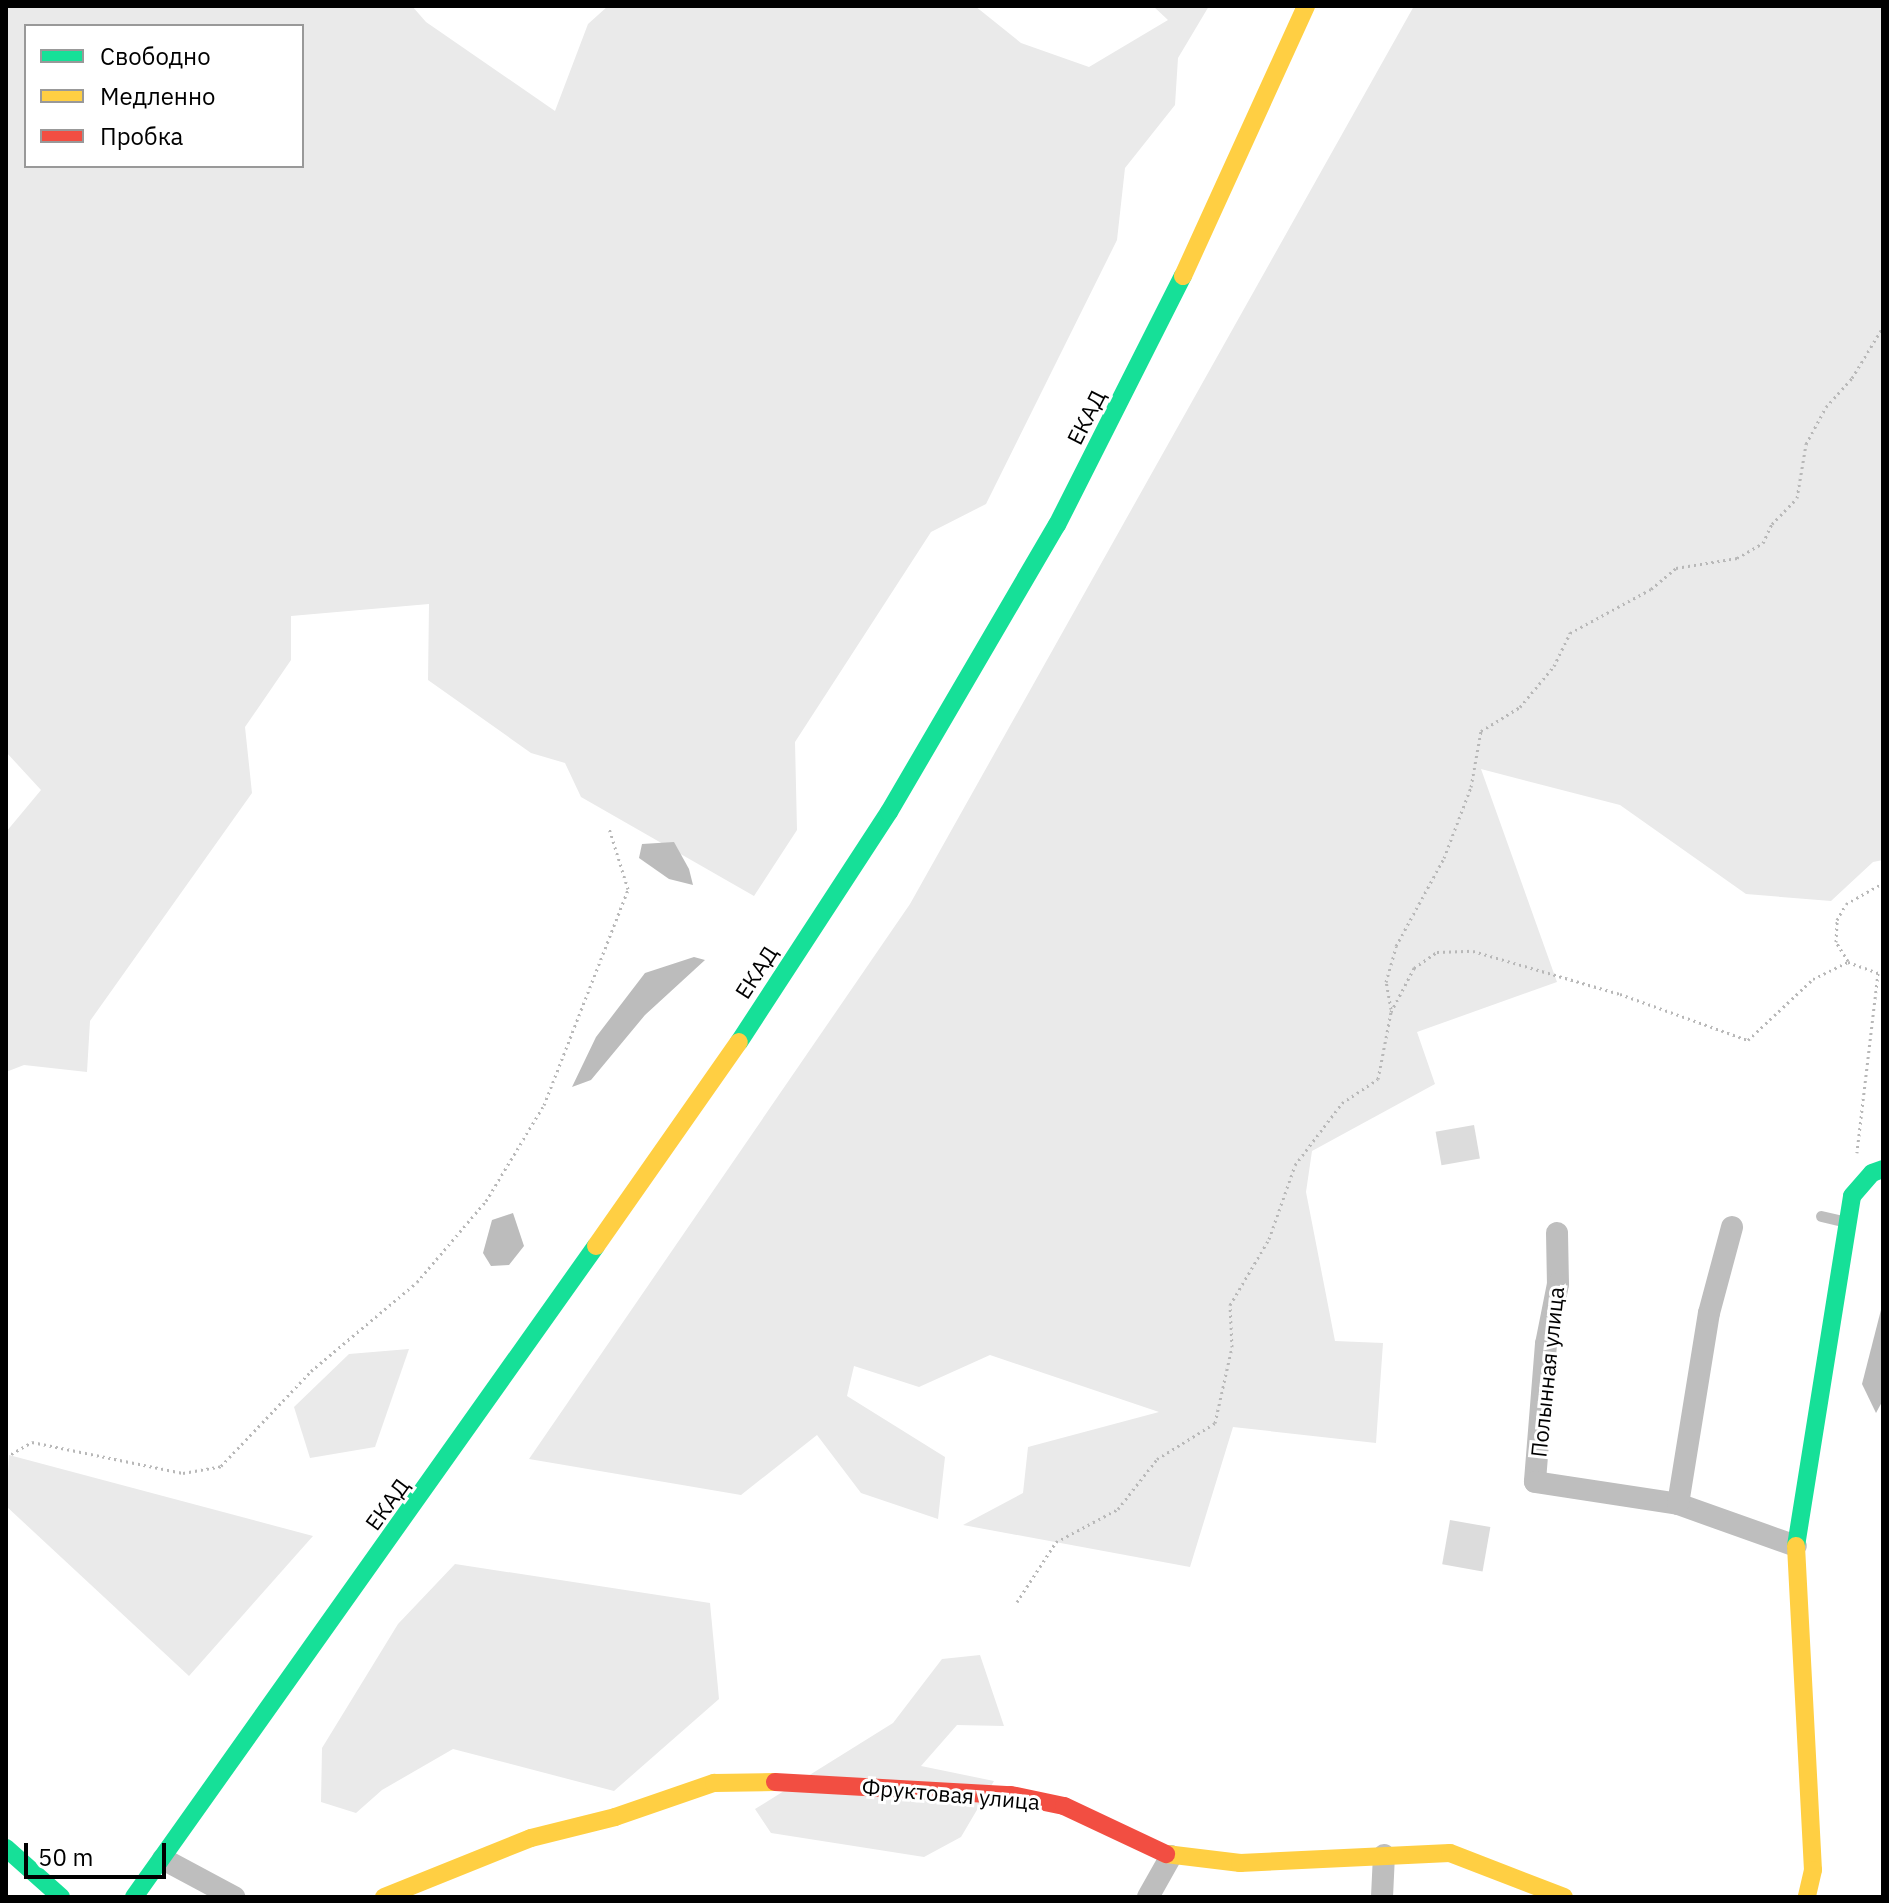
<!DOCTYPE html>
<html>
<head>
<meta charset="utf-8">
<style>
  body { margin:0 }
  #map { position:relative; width:1889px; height:1903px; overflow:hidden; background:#fff; font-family:"IBM Plex Sans",sans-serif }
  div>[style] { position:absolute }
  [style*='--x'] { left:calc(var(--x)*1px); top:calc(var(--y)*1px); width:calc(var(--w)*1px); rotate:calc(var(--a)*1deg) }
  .green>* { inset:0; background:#eaeaea }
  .water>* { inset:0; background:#bcbcbc }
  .building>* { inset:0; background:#dcdcdc; transform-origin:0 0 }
  .path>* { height:3px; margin-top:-1.5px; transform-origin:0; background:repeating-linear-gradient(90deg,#b8b8b8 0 2px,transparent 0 6px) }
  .lane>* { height:11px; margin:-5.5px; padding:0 5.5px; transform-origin:5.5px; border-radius:5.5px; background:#bebebe }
  .street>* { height:22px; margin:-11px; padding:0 11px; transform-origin:11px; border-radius:11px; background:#bebebe }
  .fast>* { height:18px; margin:-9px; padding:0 9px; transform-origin:9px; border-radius:9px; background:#16e098 }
  .slow>* { height:18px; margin:-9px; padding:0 9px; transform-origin:9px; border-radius:9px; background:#ffcf43 }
  .jam>* { height:18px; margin:-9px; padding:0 9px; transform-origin:9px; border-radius:9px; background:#f24e42 }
  span { translate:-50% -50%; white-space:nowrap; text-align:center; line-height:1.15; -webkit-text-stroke:6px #fff; paint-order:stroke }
  .street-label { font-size:22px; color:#000 }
  .frame { position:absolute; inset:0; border:8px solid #000; pointer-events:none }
  .legend { position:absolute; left:24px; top:24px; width:280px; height:144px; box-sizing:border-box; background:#fff; border:2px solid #999; margin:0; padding:10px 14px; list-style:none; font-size:24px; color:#000 }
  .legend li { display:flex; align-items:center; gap:16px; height:40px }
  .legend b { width:40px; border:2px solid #999 }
  .scale { position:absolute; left:24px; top:1843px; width:142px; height:36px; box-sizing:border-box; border:4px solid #000; border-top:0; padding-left:10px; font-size:24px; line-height:28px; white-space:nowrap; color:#000; -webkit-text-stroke:6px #fff; paint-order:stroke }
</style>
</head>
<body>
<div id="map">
  <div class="green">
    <i style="clip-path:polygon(evenodd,6px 6px,412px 6px,426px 22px,555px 111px,588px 24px,608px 6px,975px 6px,1021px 43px,1089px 67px,1168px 20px,1153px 6px,1209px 6px,1178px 58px,1175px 105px,1125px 168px,1117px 240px,986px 504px,931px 532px,795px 742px,797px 830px,754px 896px,581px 797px,565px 763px,531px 753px,428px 680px,429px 604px,291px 616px,291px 660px,245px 727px,252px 793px,90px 1021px,87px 1072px,24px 1065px,6px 1072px,6px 832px,41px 790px,6px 752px,6px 6px,26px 26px,302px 26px,302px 166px,26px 166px,26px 26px)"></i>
    <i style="clip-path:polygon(1414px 6px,1883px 6px,1883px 860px,1873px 862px,1831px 901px,1746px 894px,1620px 805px,1481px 769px,1557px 982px,1417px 1032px,1435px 1084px,1312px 1151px,1306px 1192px,1335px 1341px,1383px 1343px,1376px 1443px,1233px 1427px,1190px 1567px,963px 1525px,1023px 1493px,1028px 1447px,1159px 1412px,990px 1355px,919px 1387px,854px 1366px,847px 1396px,945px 1457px,938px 1519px,861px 1493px,817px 1435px,741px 1495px,529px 1459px,910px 904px)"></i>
    <i style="clip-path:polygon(409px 1349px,375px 1447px,310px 1458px,294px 1407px,349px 1354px)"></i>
    <i style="clip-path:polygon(9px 1455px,313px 1536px,189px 1676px,6px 1506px)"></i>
    <i style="clip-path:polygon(455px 1564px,710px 1603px,719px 1699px,614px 1791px,453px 1749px,382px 1790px,356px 1813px,321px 1802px,322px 1748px,398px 1624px)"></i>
    <i style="clip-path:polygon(980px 1655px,1004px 1726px,957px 1725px,921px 1766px,994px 1781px,961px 1837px,924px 1857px,771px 1833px,755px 1809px,893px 1723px,942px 1659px)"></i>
  </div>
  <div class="water">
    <i style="clip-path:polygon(674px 842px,689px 869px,693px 885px,669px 879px,639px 858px,642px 844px)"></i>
    <i style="clip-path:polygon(694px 957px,705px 960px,645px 1015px,591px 1080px,572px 1087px,596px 1037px,645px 973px)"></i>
    <i style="clip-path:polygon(513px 1213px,524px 1246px,509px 1265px,491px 1266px,483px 1253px,492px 1220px)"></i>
    <i style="clip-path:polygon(1883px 1302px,1883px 1400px,1876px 1413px,1862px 1384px)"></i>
  </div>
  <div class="building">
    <i style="left:1474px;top:1125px;width:34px;height:39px;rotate:80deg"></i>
    <i style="left:1450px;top:1520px;width:41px;height:45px;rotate:10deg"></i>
  </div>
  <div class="path">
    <i style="--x:1848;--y:961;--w:22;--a:-122"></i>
    <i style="--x:1836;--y:942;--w:22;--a:-87"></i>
    <i style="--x:1837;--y:920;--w:18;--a:-61"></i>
    <i style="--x:1846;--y:904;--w:43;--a:-29.6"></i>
    <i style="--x:1391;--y:1009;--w:27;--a:-100"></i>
    <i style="--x:1386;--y:982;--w:37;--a:-74"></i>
    <i style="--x:1396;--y:946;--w:100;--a:-61.4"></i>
    <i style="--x:1444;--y:858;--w:76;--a:-69.2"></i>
    <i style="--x:1471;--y:787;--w:57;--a:-79.9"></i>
    <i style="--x:1481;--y:731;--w:46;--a:-31.6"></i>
    <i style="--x:1520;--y:707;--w:53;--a:-50.3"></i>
    <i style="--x:1554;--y:666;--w:37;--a:-64"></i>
    <i style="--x:1570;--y:633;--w:92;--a:-28.5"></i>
    <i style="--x:1651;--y:589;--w:33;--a:-40"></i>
    <i style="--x:1676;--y:568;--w:62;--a:-9.3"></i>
    <i style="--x:1737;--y:558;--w:30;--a:-30"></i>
    <i style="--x:1763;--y:543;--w:21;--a:-65"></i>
    <i style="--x:1772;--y:524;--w:36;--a:-46"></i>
    <i style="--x:1797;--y:498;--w:55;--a:-80.5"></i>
    <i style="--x:1806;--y:444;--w:42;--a:-61.6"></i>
    <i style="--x:1826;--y:407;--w:39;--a:-48"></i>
    <i style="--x:1852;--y:378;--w:60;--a:-58.7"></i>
    <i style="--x:6;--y:1457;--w:30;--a:-30"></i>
    <i style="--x:32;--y:1442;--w:154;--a:11.6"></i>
    <i style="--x:183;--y:1473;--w:39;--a:-10"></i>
    <i style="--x:221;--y:1466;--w:131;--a:-46.5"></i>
    <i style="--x:311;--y:1371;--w:138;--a:-40"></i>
    <i style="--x:417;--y:1282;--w:106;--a:-49.6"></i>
    <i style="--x:486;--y:1201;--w:112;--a:-58.9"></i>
    <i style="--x:544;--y:1105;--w:232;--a:-68.7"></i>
    <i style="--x:628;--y:889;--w:64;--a:-107.3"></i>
    <i style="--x:1017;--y:1602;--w:72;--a:-57"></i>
    <i style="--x:1056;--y:1542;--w:70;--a:-28"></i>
    <i style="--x:1118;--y:1509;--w:63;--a:-52"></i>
    <i style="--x:1157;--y:1459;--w:68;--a:-31.8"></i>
    <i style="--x:1215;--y:1423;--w:78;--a:-77.4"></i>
    <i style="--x:1232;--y:1347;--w:42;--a:-92.7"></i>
    <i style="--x:1230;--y:1305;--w:77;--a:-59.4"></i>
    <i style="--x:1269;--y:1239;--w:78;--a:-70.6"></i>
    <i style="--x:1295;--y:1165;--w:78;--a:-52.8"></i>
    <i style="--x:1342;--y:1103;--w:43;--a:-33.7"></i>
    <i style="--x:1378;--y:1079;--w:68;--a:-79"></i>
    <i style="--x:1391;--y:1012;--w:50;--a:-62.4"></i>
    <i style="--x:1414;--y:968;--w:28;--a:-35"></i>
    <i style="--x:1437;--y:952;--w:36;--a:-2"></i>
    <i style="--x:1473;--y:951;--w:153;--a:16.3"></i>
    <i style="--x:1620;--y:994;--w:136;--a:19.8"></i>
    <i style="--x:1748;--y:1040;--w:89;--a:-43.2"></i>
    <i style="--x:1813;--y:979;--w:39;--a:-26"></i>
    <i style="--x:1848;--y:962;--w:32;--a:20"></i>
    <i style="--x:1878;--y:973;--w:181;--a:96.7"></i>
  </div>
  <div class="lane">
    <i style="--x:1821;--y:1216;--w:27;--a:13"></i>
  </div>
  <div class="street">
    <i style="--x:1557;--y:1233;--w:51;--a:88.9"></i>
    <i style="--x:1558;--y:1284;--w:61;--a:101.3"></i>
    <i style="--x:1546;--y:1344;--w:138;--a:94.6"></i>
    <i style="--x:1535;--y:1482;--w:145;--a:8.7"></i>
    <i style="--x:1678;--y:1504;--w:125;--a:19.6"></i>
    <i style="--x:1678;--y:1504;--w:193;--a:-80.8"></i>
    <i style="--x:1709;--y:1313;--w:89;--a:-75"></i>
    <i style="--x:163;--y:1859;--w:81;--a:28.2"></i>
    <i style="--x:1148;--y:1897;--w:47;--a:-60.7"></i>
    <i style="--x:1382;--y:1897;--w:42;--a:-87.3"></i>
  </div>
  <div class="fast">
    <i style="--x:739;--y:1042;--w:275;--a:-56.9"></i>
    <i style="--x:889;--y:812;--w:333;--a:-59.7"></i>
    <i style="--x:1057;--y:525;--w:279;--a:-63.2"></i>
    <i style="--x:1796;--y:1546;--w:354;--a:-80.9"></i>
    <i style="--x:1852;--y:1196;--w:30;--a:-49"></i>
    <i style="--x:1872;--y:1173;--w:12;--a:-20"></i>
    <i style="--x:6;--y:1848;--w:74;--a:41.7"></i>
    <i style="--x:134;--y:1897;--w:798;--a:-54.64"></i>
  </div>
  <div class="slow">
    <i style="--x:1183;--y:276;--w:297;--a:-65.5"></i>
    <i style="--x:596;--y:1246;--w:249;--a:-55"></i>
    <i style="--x:1796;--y:1546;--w:324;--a:87"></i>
    <i style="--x:1813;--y:1870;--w:28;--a:103"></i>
    <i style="--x:1166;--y:1854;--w:75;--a:6.9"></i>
    <i style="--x:1240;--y:1863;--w:210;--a:-2.7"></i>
    <i style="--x:1450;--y:1853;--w:122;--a:21.1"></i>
    <i style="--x:384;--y:1897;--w:158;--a:-21.9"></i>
    <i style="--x:531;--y:1838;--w:87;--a:-14"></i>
    <i style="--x:615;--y:1817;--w:105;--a:-19"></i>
    <i style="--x:714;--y:1783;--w:61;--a:-0.9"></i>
  </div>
  <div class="jam">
    <i style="--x:775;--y:1782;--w:236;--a:3.2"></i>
    <i style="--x:1011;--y:1795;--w:54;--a:11.7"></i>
    <i style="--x:1064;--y:1806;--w:113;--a:25.2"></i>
  </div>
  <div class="street-label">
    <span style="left:1086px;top:417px;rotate:-63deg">ЕКАД</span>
    <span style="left:756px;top:972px;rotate:-57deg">ЕКАД</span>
    <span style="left:1547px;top:1372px;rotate:-84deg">Полынная улица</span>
    <span style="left:387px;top:1504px;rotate:-54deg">ЕКАД</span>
    <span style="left:951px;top:1794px;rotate:5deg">Фруктовая улица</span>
  </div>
  <div class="frame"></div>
  <ul class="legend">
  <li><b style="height:10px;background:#16e098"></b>Свободно</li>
  <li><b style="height:10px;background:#ffcf43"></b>Медленно</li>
  <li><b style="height:10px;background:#f24e42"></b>Пробка</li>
  </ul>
  <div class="scale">50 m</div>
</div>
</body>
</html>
